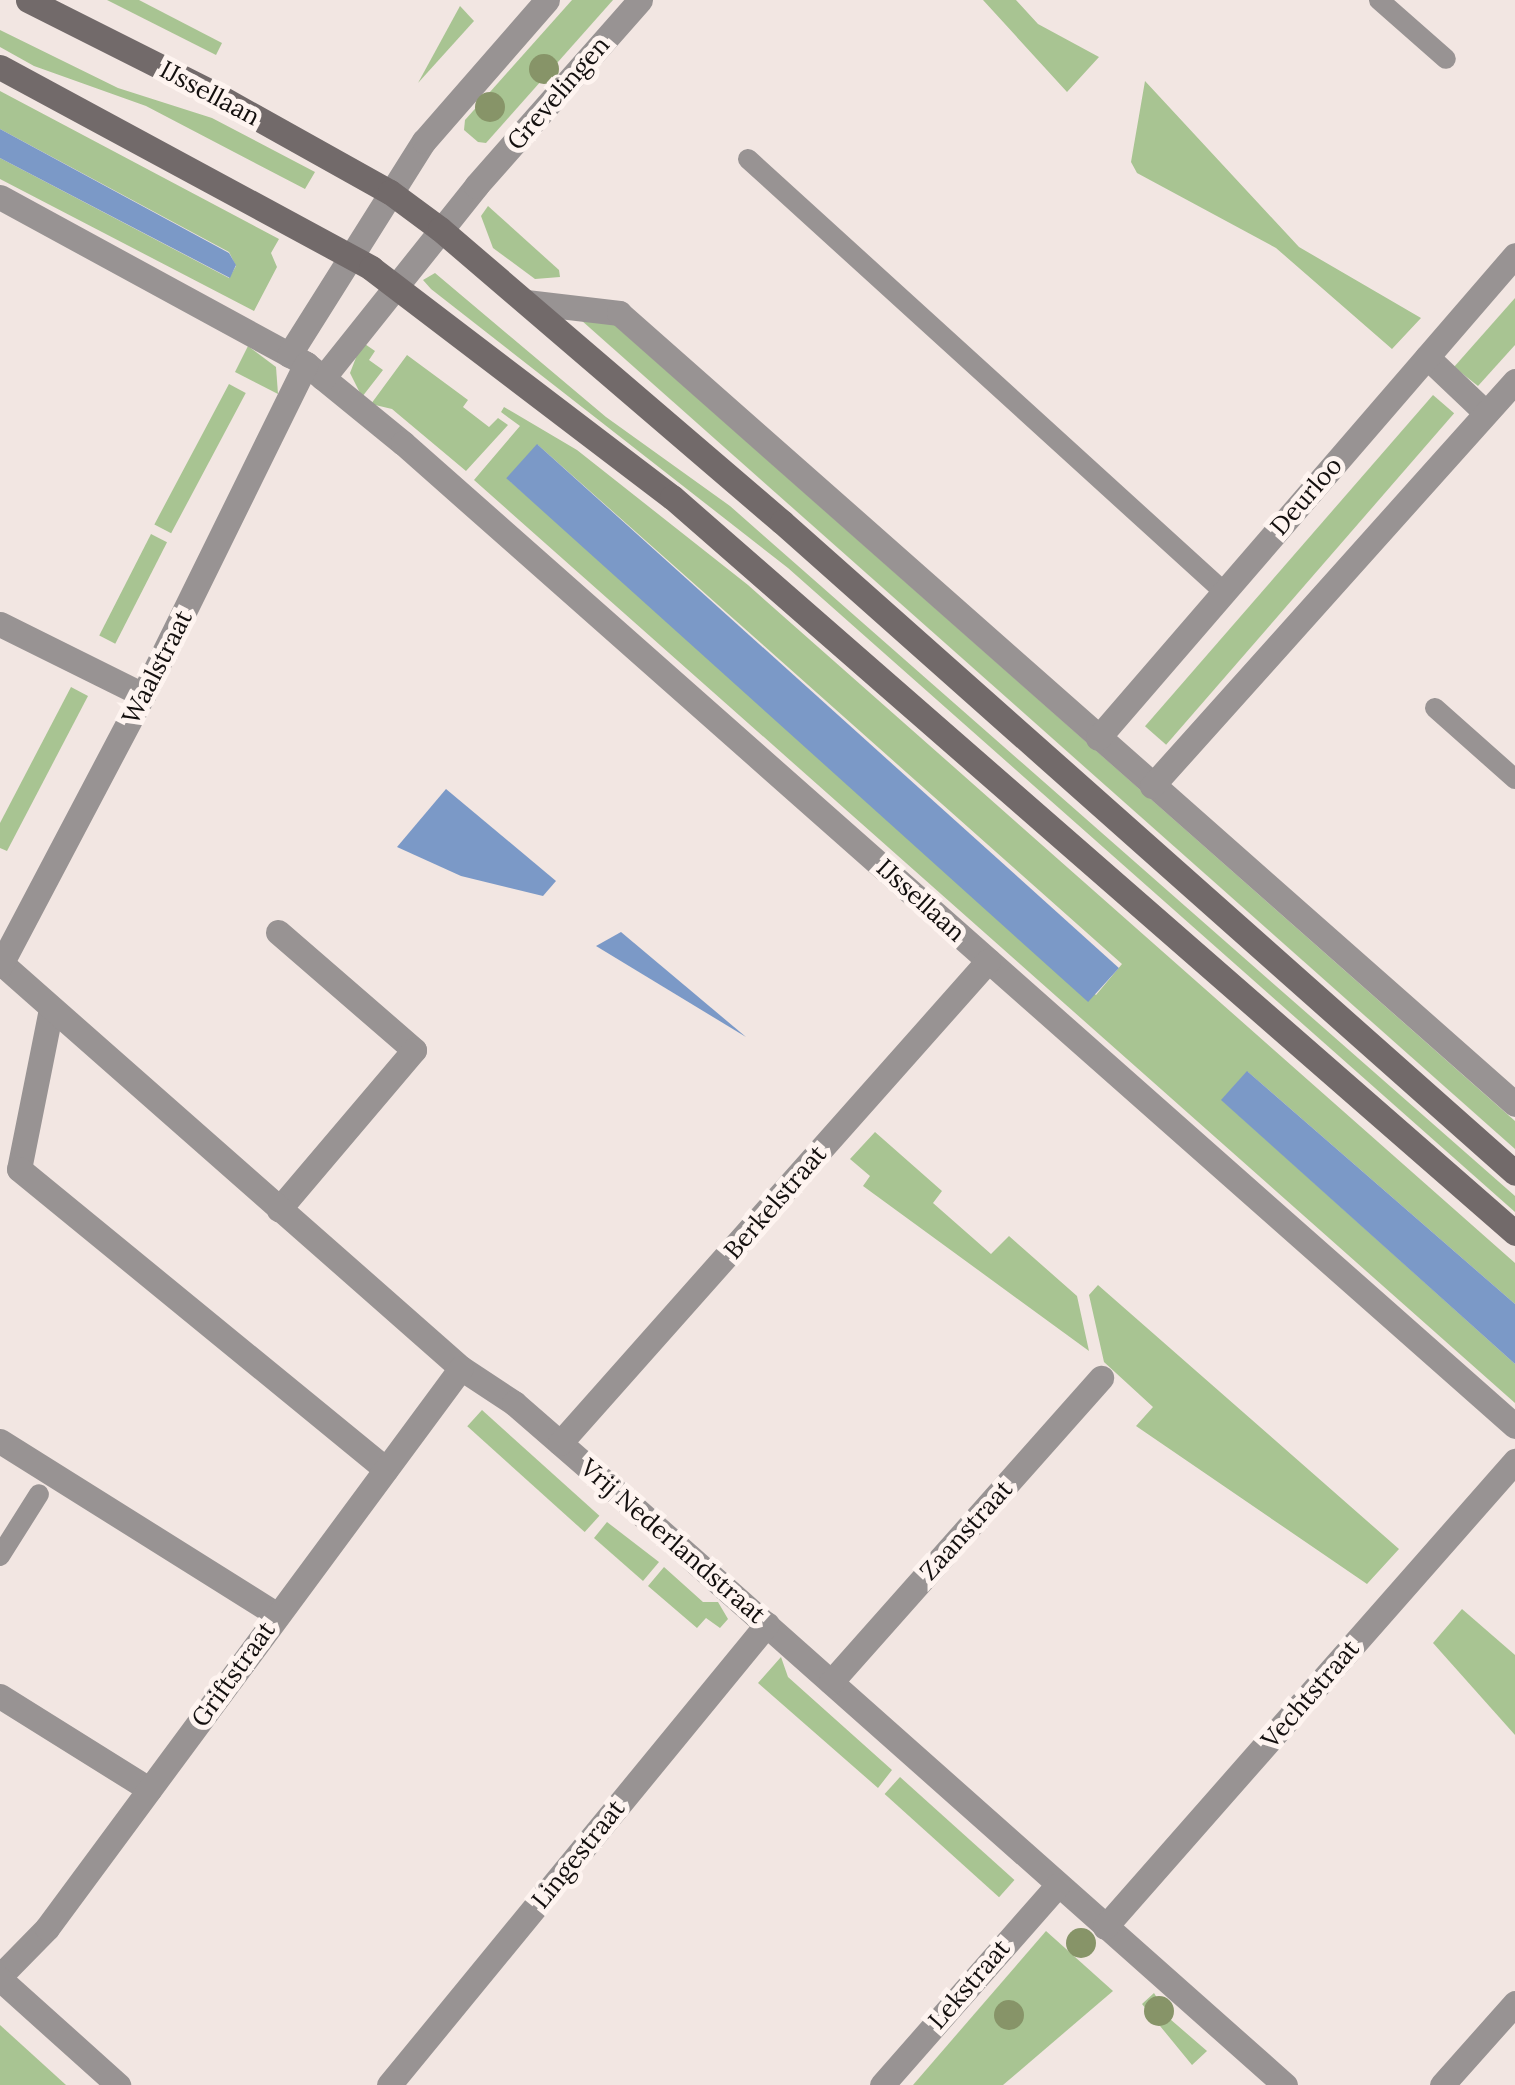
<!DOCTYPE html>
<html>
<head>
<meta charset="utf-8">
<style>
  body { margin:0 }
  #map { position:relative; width:1515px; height:2085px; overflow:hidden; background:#f2e6e2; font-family:Lora,serif }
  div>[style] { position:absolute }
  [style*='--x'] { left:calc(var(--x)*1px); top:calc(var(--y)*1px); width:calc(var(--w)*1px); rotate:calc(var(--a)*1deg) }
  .green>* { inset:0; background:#a8c492; transform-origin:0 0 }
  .water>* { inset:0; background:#7b99c7; transform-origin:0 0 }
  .service>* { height:20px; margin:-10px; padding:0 10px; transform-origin:10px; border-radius:10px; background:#989393 }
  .pedestrian>* { height:25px; margin:-12.5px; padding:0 12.5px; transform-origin:12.5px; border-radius:12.5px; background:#989393 }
  .minor>* { height:25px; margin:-12.5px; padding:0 12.5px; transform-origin:12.5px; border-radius:12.5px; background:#989393 }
  .secondary>* { height:25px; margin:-12.5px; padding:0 12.5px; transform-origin:12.5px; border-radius:12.5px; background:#726a6a }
  .trees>* { width:30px; height:30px; margin:-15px; border-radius:50%; background:#879468 }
  span { translate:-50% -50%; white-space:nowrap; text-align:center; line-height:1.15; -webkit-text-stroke:10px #fef4f0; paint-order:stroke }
  .street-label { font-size:25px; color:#130f0e }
</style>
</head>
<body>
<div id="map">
  <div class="green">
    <i style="clip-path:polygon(107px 0,139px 0,222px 43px,216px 55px)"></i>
    <i style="clip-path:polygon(572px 0,613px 0,486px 143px,478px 142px,464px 130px,465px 120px)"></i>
    <i style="clip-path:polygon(983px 0,1016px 0,1038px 24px,1099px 57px,1067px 92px)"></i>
    <i style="clip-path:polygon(460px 6px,474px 21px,418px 83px)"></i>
    <i style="clip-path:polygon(0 30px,118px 88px,212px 118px,315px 172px,305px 189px,146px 106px,34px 66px,0 47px)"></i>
    <i style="clip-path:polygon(1145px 81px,1299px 247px,1421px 318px,1392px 349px,1276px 248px,1137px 173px,1131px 162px)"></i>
    <i style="clip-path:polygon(0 91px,279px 239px,271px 253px,277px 267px,254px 311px,0 179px,0 158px,229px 278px,236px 266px,229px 252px,0 129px)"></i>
    <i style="clip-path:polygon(488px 206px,559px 270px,560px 277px,535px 279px,493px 248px,481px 216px)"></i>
    <i style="clip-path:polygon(435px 273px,606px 417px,730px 506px,1515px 1196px,1515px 1212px,788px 568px,431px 289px,423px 280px)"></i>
    <i style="clip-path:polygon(1515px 298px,1515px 345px,1478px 386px,1454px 367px)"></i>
    <i style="clip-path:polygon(581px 320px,609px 320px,1515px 1121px,1515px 1149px)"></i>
    <i style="clip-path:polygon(362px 342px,375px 351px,369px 360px,383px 370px,362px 397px,350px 373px)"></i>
    <i style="clip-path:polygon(248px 346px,276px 367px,278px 394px,235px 372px)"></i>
    <i style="clip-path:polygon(407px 355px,468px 400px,463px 407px,489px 427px,498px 418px,508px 425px,466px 471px,392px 409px,371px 404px)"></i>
    <i style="left:229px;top:384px;width:19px;height:159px;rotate:28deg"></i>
    <i style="left:1433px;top:395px;width:28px;height:439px;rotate:41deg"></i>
    <i style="clip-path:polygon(evenodd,504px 407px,577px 450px,748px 585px,1515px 1263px,1515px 1304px,1248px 1072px,1222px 1100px,1515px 1364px,1515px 1403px,474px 480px,520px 426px,501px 412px,504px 407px,538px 445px,1122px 964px,1096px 995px,511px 482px,538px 445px)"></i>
    <i style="left:151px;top:534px;width:18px;height:114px;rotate:27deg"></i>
    <i style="clip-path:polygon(71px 687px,88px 696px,7px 851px,0 848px,0 823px)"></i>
    <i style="clip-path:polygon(875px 1132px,942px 1191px,933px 1203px,991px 1254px,1009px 1236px,1077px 1296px,1089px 1351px,863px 1186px,870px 1176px,850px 1159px)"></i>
    <i style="clip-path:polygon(1098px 1285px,1399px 1549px,1367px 1584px,1136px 1426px,1153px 1407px,1104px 1362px,1089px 1295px)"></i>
    <i style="left:482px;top:1410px;width:158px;height:22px;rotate:42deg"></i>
    <i style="clip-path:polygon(607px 1522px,659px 1562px,643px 1581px,594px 1538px)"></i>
    <i style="clip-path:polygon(664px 1567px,703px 1602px,718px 1602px,728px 1619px,720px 1628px,706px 1618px,697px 1628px,648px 1586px)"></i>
    <i style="clip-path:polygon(1462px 1609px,1515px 1655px,1515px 1735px,1433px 1643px)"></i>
    <i style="clip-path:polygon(781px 1657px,788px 1677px,892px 1770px,878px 1788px,758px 1683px)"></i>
    <i style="left:900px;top:1777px;width:154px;height:23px;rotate:42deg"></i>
    <i style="clip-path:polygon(1046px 1931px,1113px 1991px,1003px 2085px,913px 2085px)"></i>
    <i style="clip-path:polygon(1154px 1993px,1170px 2019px,1207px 2051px,1192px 2065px,1142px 2004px)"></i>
    <i style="clip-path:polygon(0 2025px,66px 2085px,0 2085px)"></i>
  </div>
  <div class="water">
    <i style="clip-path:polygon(0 129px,229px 253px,236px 265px,230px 278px,0 158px)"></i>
    <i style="left:537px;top:444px;width:783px;height:46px;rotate:42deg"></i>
    <i style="clip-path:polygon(446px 789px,556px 881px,543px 896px,461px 876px,397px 847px)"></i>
    <i style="clip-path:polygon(621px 932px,746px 1037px,596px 946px)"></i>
    <i style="clip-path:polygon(1247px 1071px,1515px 1304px,1515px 1364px,1221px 1100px)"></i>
  </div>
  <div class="service">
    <i style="--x:1379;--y:0;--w:89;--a:41.4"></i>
    <i style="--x:748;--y:159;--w:643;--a:42.29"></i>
    <i style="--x:1435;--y:708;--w:107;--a:41.6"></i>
    <i style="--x:0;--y:1556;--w:73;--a:-57.8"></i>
  </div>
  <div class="pedestrian">
    <i style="--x:1427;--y:357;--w:81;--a:43.5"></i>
    <i style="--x:51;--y:1009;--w:163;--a:101.3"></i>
    <i style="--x:19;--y:1169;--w:474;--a:39.3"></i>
  </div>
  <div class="minor">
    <i style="--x:0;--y:197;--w:349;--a:28.6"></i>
    <i style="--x:306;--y:364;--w:125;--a:39.2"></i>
    <i style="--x:403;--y:443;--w:1484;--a:41.48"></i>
    <i style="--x:526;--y:302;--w:94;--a:6.7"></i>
    <i style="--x:619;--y:313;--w:1195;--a:41.44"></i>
    <i style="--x:289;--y:355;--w:253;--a:-57.8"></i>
    <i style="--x:424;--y:141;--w:187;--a:-48.9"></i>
    <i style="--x:323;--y:378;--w:246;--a:-51.4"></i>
    <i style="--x:476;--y:186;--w:248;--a:-48.6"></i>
    <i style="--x:0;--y:624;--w:160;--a:26.4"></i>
    <i style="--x:1098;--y:738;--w:638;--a:-49.19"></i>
    <i style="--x:1152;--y:786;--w:544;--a:-48.13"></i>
    <i style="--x:278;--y:932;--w:180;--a:40.9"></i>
    <i style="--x:414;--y:1050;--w:209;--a:130.3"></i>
    <i style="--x:1;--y:963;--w:613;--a:41.36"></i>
    <i style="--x:461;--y:1368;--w:64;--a:33.4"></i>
    <i style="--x:514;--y:1403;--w:140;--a:41"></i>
    <i style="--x:620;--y:1495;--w:889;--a:41.58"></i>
    <i style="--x:0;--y:966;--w:306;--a:-62.2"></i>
    <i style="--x:143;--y:695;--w:369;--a:-63.8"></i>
    <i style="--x:0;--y:1441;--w:327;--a:32.1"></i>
    <i style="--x:560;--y:1443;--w:645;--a:-48.4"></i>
    <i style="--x:831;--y:1682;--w:407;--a:-48.4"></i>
    <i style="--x:0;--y:1696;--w:176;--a:32"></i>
    <i style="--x:1105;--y:1927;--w:621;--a:-48.66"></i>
    <i style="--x:0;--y:1976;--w:67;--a:-45.6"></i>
    <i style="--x:47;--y:1928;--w:696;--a:-53.53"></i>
    <i style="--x:0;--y:1979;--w:159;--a:41.9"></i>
    <i style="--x:389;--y:2085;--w:596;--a:-50.65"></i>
    <i style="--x:882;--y:2085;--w:266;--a:-48.7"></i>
    <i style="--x:1442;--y:2085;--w:110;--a:-48.3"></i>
  </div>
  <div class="secondary">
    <i style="--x:28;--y:0;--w:203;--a:26.7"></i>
    <i style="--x:209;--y:91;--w:207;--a:29.2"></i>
    <i style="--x:390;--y:192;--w:62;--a:36.5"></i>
    <i style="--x:440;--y:229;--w:450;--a:40.6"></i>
    <i style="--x:782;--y:522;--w:980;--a:41.61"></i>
    <i style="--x:0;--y:67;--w:422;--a:28.4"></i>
    <i style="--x:371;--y:268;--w:378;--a:37.3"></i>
    <i style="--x:672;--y:497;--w:1119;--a:41.12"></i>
  </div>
  <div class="trees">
    <i style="left:544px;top:69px"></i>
    <i style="left:490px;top:107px"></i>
    <i style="left:1081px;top:1943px"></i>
    <i style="left:1159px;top:2011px"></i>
    <i style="left:1009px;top:2015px"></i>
  </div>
  <div class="street-label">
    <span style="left:210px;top:93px;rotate:28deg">IJssellaan</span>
    <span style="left:558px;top:93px;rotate:-49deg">Grevelingen</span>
    <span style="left:1306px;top:496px;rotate:-49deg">Deurloo</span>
    <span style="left:157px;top:667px;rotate:-63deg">Waalstraat</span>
    <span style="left:921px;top:900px;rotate:42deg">IJssellaan</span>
    <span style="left:775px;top:1202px;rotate:-49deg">Berkelstraat</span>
    <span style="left:966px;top:1530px;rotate:-48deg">Zaanstraat</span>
    <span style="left:673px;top:1541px;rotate:41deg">Vrij Nederlandstraat</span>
    <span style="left:233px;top:1674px;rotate:-54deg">Griftstraat</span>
    <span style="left:1310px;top:1694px;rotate:-49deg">Vechtstraat</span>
    <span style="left:578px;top:1854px;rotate:-51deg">Lingestraat</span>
    <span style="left:969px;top:1984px;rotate:-49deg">Lekstraat</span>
  </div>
</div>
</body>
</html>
